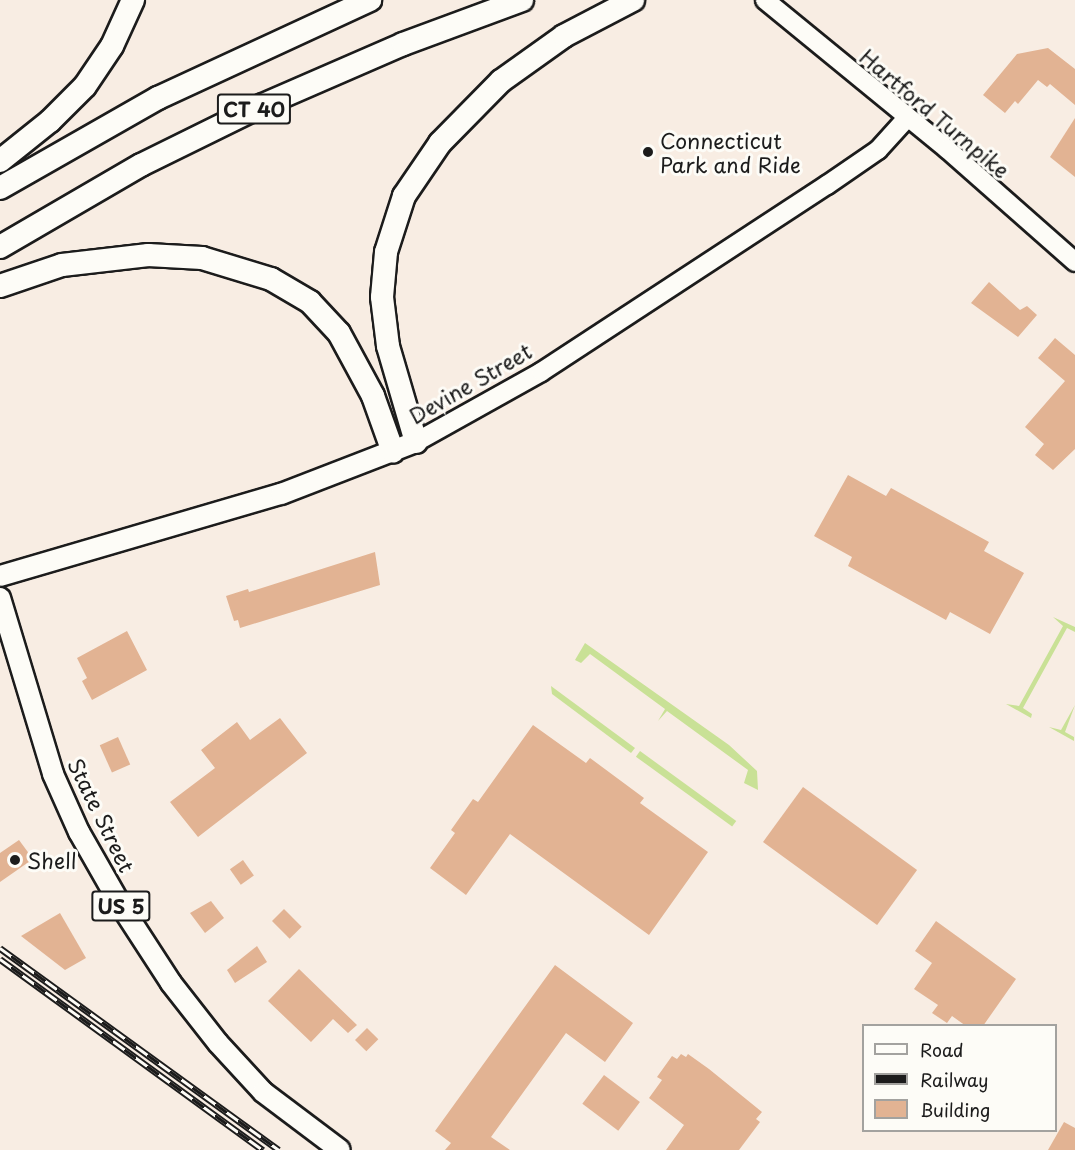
<!DOCTYPE html>
<html>
<head>
<meta charset="utf-8">
<style>
  body { margin:0 }
  #map { position:relative; width:1075px; height:1150px; overflow:hidden; background:#f8ede3; font-family:"Playpen Sans",sans-serif }
  div>[style] { position:absolute }
  [style*='--x'] { left:calc(var(--x)*1px); top:calc(var(--y)*1px); width:calc(var(--w)*1px); rotate:calc(var(--a)*1deg) }
  .green>* { inset:0; background:#c9e196; transform-origin:0 0 }
  .building>* { inset:0; background:#e2b393; transform-origin:0 0 }
  .roads { filter:drop-shadow(2px 0 #1c1c1c) drop-shadow(-2px 0 #1c1c1c) drop-shadow(0 2px #1c1c1c) drop-shadow(0 -2px #1c1c1c) }
  .secondary>* { height:18px; margin:-9px; padding:0 9px; transform-origin:9px; border-radius:9px; background:#fdfcf7 }
  .primary>* { height:20px; margin:-10px; padding:0 10px; transform-origin:10px; border-radius:10px; background:#fdfcf7 }
  .highway>* { height:22px; margin:-11px; padding:0 11px; transform-origin:11px; border-radius:11px; background:#fdfcf7 }
  .rail>* { height:7px; margin-top:-3.5px; transform-origin:0; background:repeating-linear-gradient(90deg,#fdfcf7 0 14px,#1c1c1c 0 28px); box-sizing:border-box; border-block:2px solid #1c1c1c }
  .dots>* { width:16px; height:16px; translate:-50% -50%; box-sizing:border-box; border:3px solid #fdfcf7; border-radius:50% }
  span { translate:-50% -50%; white-space:nowrap; text-align:center; line-height:1.15; -webkit-text-stroke:6px #fdfcf7; paint-order:stroke }
  .shield-label span { padding:2px 4px; background:#fdfcf7; border:2px solid; border-radius:4px; -webkit-text-stroke-width:0 }
  .shield-label { font-size:20px; color:#1c1c1c; font-weight:700 }
  .street-label { font-size:21px; color:#1c1c1c }
  .poi-label { font-size:21px; color:#1c1c1c }
  .left { translate:0 -50%; text-align:left }
  .legend { position:absolute; left:862px; top:1024px; width:195px; height:108px; box-sizing:border-box; background:#fdfcf7; border:2px solid #a3a29f; margin:0; padding:8px 10px; list-style:none; font-size:18px; color:#1c1c1c }
  .legend li { display:flex; align-items:center; gap:12px; height:30px }
  .legend b { width:30px; border:2px solid #a3a29f }
</style>
</head>
<body>
<div id="map">
  <div class="green">
    <i style="clip-path:polygon(1053px 617px,1075px 627px,1075px 632px,1067px 628px,1023px 708px,1032px 714px,1031px 718px,1006px 704px,1019px 706px,1063px 626px)"></i>
    <i style="clip-path:polygon(585px 643px,729px 745px,757px 771px,758px 790px,744px 783px,748px 770px,667px 711px,658px 721px,665px 709px,590px 654px,581px 663px,575px 660px)"></i>
    <i style="clip-path:polygon(551px 686px,635px 748px,631px 753px,552px 694px)"></i>
    <i style="clip-path:polygon(1075px 705px,1065px 732px,1074px 737px,1074px 741px,1049px 727px,1061px 730px)"></i>
    <i style="left:640px;top:751px;width:119px;height:7px;rotate:36deg"></i>
  </div>
  <div class="building">
    <i style="clip-path:polygon(1048px 48px,1075px 69px,1075px 105px,1050px 84px,1047px 87px,1038px 80px,1018px 104px,1015px 101px,1005px 113px,983px 95px,1017px 54px)"></i>
    <i style="clip-path:polygon(1075px 118px,1075px 177px,1050px 157px)"></i>
    <i style="clip-path:polygon(989px 282px,1020px 310px,1027px 306px,1037px 315px,1018px 337px,971px 303px)"></i>
    <i style="clip-path:polygon(1055px 338px,1075px 355px,1075px 449px,1053px 470px,1035px 455px,1044px 444px,1025px 427px,1065px 381px,1038px 358px)"></i>
    <i style="clip-path:polygon(848px 475px,886px 496px,891px 488px,989px 542px,984px 551px,1024px 573px,990px 634px,950px 612px,946px 620px,848px 566px,852px 557px,814px 536px)"></i>
    <i style="clip-path:polygon(375px 552px,380px 585px,240px 628px,238px 620px,234px 621px,226px 596px,248px 589px,249px 592px)"></i>
    <i style="clip-path:polygon(127px 631px,147px 670px,92px 700px,82px 681px,87px 678px,77px 658px)"></i>
    <i style="clip-path:polygon(280px 718px,307px 753px,198px 837px,170px 802px,215px 768px,201px 750px,237px 722px,250px 740px)"></i>
    <i style="clip-path:polygon(533px 725px,586px 763px,590px 758px,644px 798px,640px 803px,708px 852px,649px 935px,510px 834px,466px 895px,430px 868px,455px 833px,451px 830px,473px 799px,478px 802px)"></i>
    <i style="left:118px;top:737px;width:30px;height:20px;rotate:66deg"></i>
    <i style="left:803px;top:787px;width:141px;height:68px;rotate:36deg"></i>
    <i style="clip-path:polygon(19px 840px,33px 859px,0 882px,0 853px)"></i>
    <i style="left:243px;top:860px;width:19px;height:16px;rotate:55deg"></i>
    <i style="clip-path:polygon(211px 901px,224px 918px,205px 933px,190px 913px)"></i>
    <i style="left:284px;top:909px;width:25px;height:17px;rotate:45deg"></i>
    <i style="clip-path:polygon(60px 913px,86px 958px,65px 970px,21px 936px)"></i>
    <i style="clip-path:polygon(936px 921px,1016px 979px,983px 1026px,966px 1026px,952px 1016px,947px 1023px,932px 1013px,938px 1005px,914px 989px,932px 963px,915px 951px)"></i>
    <i style="clip-path:polygon(257px 946px,267px 962px,235px 983px,227px 970px)"></i>
    <i style="clip-path:polygon(555px 965px,633px 1023px,605px 1062px,566px 1033px,491px 1137px,510px 1150px,445px 1150px,451px 1143px,435px 1131px)"></i>
    <i style="clip-path:polygon(299px 969px,357px 1025px,348px 1033px,333px 1019px,311px 1042px,268px 1001px)"></i>
    <i style="left:367px;top:1028px;width:16px;height:17px;rotate:45deg"></i>
    <i style="clip-path:polygon(681px 1054px,686px 1057px,688px 1054px,709px 1069px,762px 1112px,756px 1119px,760px 1122px,739px 1150px,666px 1150px,684px 1125px,649px 1098px,662px 1080px,657px 1077px,672px 1056px,677px 1059px)"></i>
    <i style="left:604px;top:1075px;width:45px;height:36px;rotate:37deg"></i>
    <i style="clip-path:polygon(1064px 1122px,1075px 1128px,1075px 1150px,1048px 1150px)"></i>
  </div>
  <div class="roads">
    <div class="secondary">
      <i style="--x:765;--y:0;--w:235;--a:39.3"></i>
      <i style="--x:947;--y:149;--w:171;--a:41.4"></i>
      <i style="--x:416;--y:442;--w:143;--a:-29.2"></i>
      <i style="--x:541;--y:372;--w:342;--a:-33.2"></i>
      <i style="--x:827;--y:185;--w:62;--a:-34.5"></i>
      <i style="--x:878;--y:150;--w:43;--a:-47.8"></i>
    </div>
    <div class="primary">
      <i style="--x:0;--y:576;--w:293;--a:-16.3"></i>
      <i style="--x:281;--y:494;--w:145;--a:-21.1"></i>
      <i style="--x:0;--y:598;--w:184;--a:73.2"></i>
      <i style="--x:53;--y:774;--w:64;--a:65.9"></i>
      <i style="--x:79;--y:832;--w:89;--a:60.3"></i>
      <i style="--x:123;--y:909;--w:88;--a:57"></i>
      <i style="--x:171;--y:983;--w:76;--a:51.9"></i>
      <i style="--x:218;--y:1043;--w:67;--a:47.4"></i>
      <i style="--x:263;--y:1092;--w:96;--a:37"></i>
    </div>
    <div class="highway">
      <i style="--x:0;--y:161;--w:64;--a:-38.7"></i>
      <i style="--x:50;--y:121;--w:49;--a:-45"></i>
      <i style="--x:85;--y:86;--w:48;--a:-56"></i>
      <i style="--x:112;--y:46;--w:51;--a:-65.5"></i>
      <i style="--x:0;--y:188;--w:182;--a:-29.7"></i>
      <i style="--x:158;--y:98;--w:234;--a:-24.8"></i>
      <i style="--x:0;--y:247;--w:163;--a:-30.2"></i>
      <i style="--x:141;--y:165;--w:136;--a:-26.2"></i>
      <i style="--x:263;--y:105;--w:153;--a:-23.5"></i>
      <i style="--x:403;--y:44;--w:127;--a:-20.3"></i>
      <i style="--x:0;--y:286;--w:65;--a:-18.7"></i>
      <i style="--x:62;--y:265;--w:87;--a:-6.6"></i>
      <i style="--x:148;--y:255;--w:54;--a:3.2"></i>
      <i style="--x:202;--y:258;--w:72;--a:16.9"></i>
      <i style="--x:271;--y:279;--w:45;--a:30.5"></i>
      <i style="--x:310;--y:302;--w:42;--a:46.9"></i>
      <i style="--x:339;--y:333;--w:72;--a:61.6"></i>
      <i style="--x:373;--y:396;--w:59;--a:70.3"></i>
      <i style="--x:416;--y:442;--w:100;--a:-106.3"></i>
      <i style="--x:388;--y:346;--w:49;--a:-97"></i>
      <i style="--x:382;--y:297;--w:45;--a:-84.9"></i>
      <i style="--x:386;--y:252;--w:59;--a:-72.2"></i>
      <i style="--x:404;--y:196;--w:64;--a:-55.8"></i>
      <i style="--x:440;--y:143;--w:87;--a:-45.5"></i>
      <i style="--x:501;--y:81;--w:77;--a:-35.5"></i>
      <i style="--x:564;--y:36;--w:78;--a:-27.6"></i>
    </div>
  </div>
  <div class="rail">
    <i style="--x:0;--y:948;--w:344;--a:35.9"></i>
    <i style="--x:0;--y:959;--w:325;--a:36"></i>
  </div>
  <div class="dots">
    <i style="left:648px;top:152px;background:#1c1c1c"></i>
    <i style="left:15px;top:860px;background:#1c1c1c"></i>
  </div>
  <div class="shield-label">
    <span style="left:254px;top:109px">CT 40</span>
    <span style="left:121px;top:906px">US 5</span>
  </div>
  <div class="street-label">
    <span style="left:935px;top:113px;rotate:40deg">Hartford Turnpike</span>
    <span style="left:470px;top:383px;rotate:-30deg">Devine Street</span>
    <span style="left:102px;top:815px;rotate:64deg">State Street</span>
  </div>
  <div class="poi-label">
    <span class="left" style="left:660px;top:152px">Connecticut<br>Park and Ride</span>
    <span class="left" style="left:27px;top:860px">Shell</span>
  </div>
  <ul class="legend">
  <li><b style="height:8px;background:#fdfcf7"></b>Road</li>
  <li><b style="height:8px;background:#1c1c1c"></b>Railway</li>
  <li><b style="height:16px;background:#e2b393"></b>Building</li>
  </ul>
</div>
</body>
</html>
